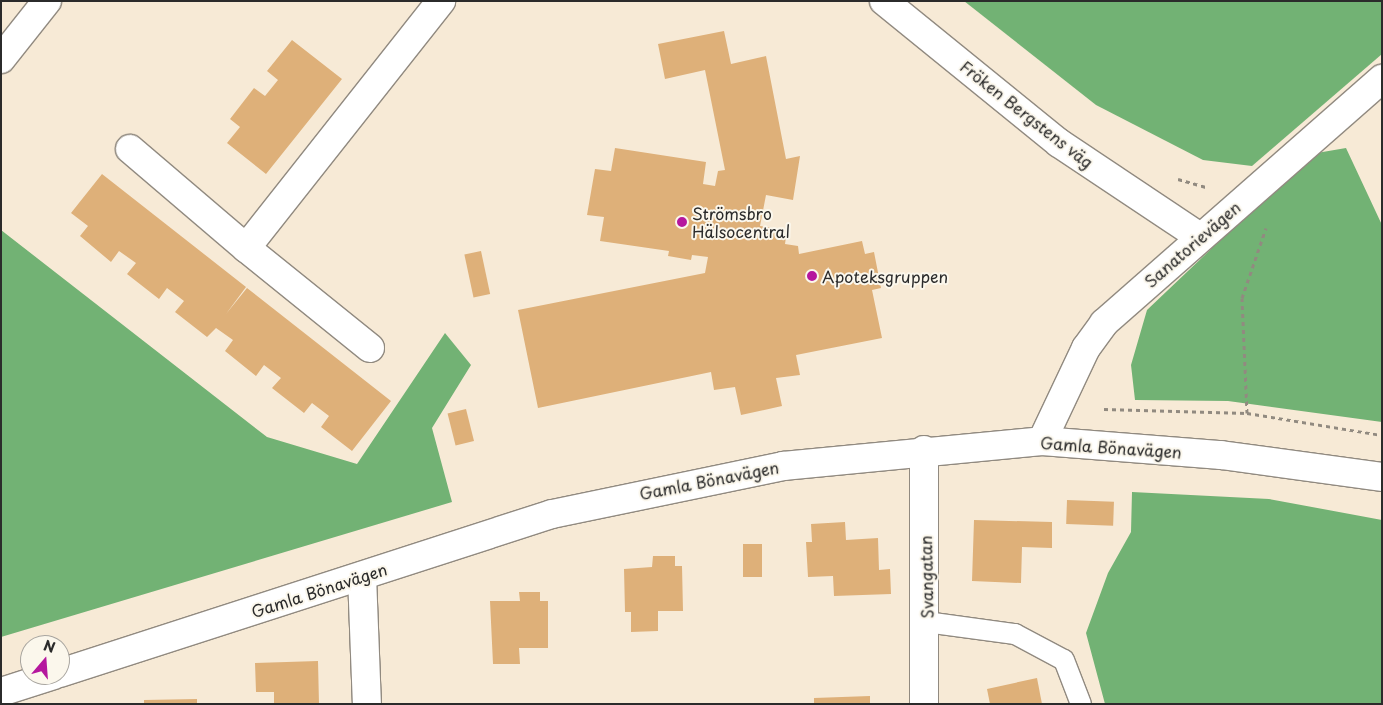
<!DOCTYPE html>
<html>
<head>
<meta charset="utf-8">
<style>
  body { margin:0 }
  #map { position:relative; width:1383px; height:705px; overflow:hidden; background:#f7ead6; font-family:"Playpen Sans",sans-serif }
  div>[style] { position:absolute }
  [style*='--x'] { left:calc(var(--x)*1px); top:calc(var(--y)*1px); width:calc(var(--w)*1px); rotate:calc(var(--a)*1deg) }
  .forest>* { inset:0; background:#72b274 }
  .building>* { inset:0; background:#deb079; transform-origin:0 0 }
  .path>* { height:3px; margin-top:-1.5px; transform-origin:0; background:repeating-linear-gradient(90deg,#918a80 0 4px,transparent 0 8px) }
  .roads { filter:drop-shadow(1px 0 #918a80) drop-shadow(-1px 0 #918a80) drop-shadow(0 1px #918a80) drop-shadow(0 -1px #918a80) }
  .service>* { height:20px; margin:-10px; padding:0 10px; transform-origin:10px; border-radius:10px; background:#fff }
  .minor>* { height:28px; margin:-14px; padding:0 14px; transform-origin:14px; border-radius:14px; background:#fff }
  .tertiary>* { height:28px; margin:-14px; padding:0 14px; transform-origin:14px; border-radius:14px; background:#fff }
  .dots>* { width:14px; height:14px; translate:-50% -50%; box-sizing:border-box; border:2px solid #fbf7ec; border-radius:50% }
  span { translate:-50% -50%; white-space:nowrap; text-align:center; line-height:1.15; -webkit-text-stroke:4px #fbf7ec; paint-order:stroke }
  .street-label { font-size:16px; color:#2b2b2b }
  .poi-label { font-size:16px; color:#2b2b2b }
  .left { translate:0 -50%; text-align:left }
  .frame { position:absolute; inset:0; border:2px solid #2b2b2b; pointer-events:none }
  .north { position:absolute; left:20px; top:635px; width:50px; height:50px; box-sizing:border-box; background:#fbf7ec; border:1px solid #a8a59f; border-radius:50%; rotate:18deg; font-size:14px; font-weight:700; line-height:20px; text-align:center; color:#2b2b2b }
  .north::after { content:''; display:block; margin:auto; width:18px; height:22px; background:#b5179e; clip-path:polygon(50% 0,100% 100%,50% 72%,0 100%) }
</style>
</head>
<body>
<div id="map">
  <div class="forest">
    <i style="clip-path:polygon(964px 1px,1382px 1px,1382px 54px,1252px 166px,1203px 160px,1096px 105px)"></i>
    <i style="clip-path:polygon(1346px 148px,1382px 225px,1382px 422px,1228px 401px,1135px 400px,1131px 365px,1147px 310px,1311px 154px)"></i>
    <i style="clip-path:polygon(1px 230px,267px 437px,357px 464px,445px 333px,471px 365px,432px 428px,452px 502px,1px 637px)"></i>
    <i style="clip-path:polygon(1132px 492px,1269px 499px,1382px 520px,1382px 704px,1105px 704px,1086px 633px,1108px 573px,1131px 532px)"></i>
  </div>
  <div class="building">
    <i style="clip-path:polygon(724px 31px,731px 64px,766px 56px,786px 159px,800px 156px,793px 200px,766px 195px,760px 226px,787px 230px,785px 244px,798px 246px,799px 254px,862px 241px,865px 254px,874px 252px,881px 288px,872px 290px,882px 338px,796px 355px,800px 375px,776px 378px,782px 406px,741px 415px,735px 387px,714px 390px,711px 372px,538px 408px,518px 310px,705px 273px,708px 257px,692px 255px,691px 260px,668px 256px,669px 251px,600px 241px,604px 217px,587px 215px,595px 169px,611px 171px,615px 148px,706px 162px,703px 184px,715px 186px,718px 171px,725px 170px,705px 70px,665px 79px,658px 44px)"></i>
    <i style="clip-path:polygon(292px 40px,342px 79px,266px 174px,227px 143px,240px 127px,230px 119px,254px 88px,265px 96px,278px 80px,267px 71px)"></i>
    <i style="clip-path:polygon(102px 174px,246px 287px,226px 314px,247px 288px,391px 401px,352px 451px,321px 427px,329px 416px,312px 403px,304px 413px,272px 388px,281px 378px,264px 365px,256px 376px,225px 351px,233px 340px,216px 328px,207px 337px,175px 312px,184px 301px,167px 288px,159px 299px,127px 274px,136px 263px,119px 251px,111px 262px,80px 236px,88px 226px,71px 213px)"></i>
    <i style="left:481px;top:251px;width:44px;height:17px;rotate:78deg"></i>
    <i style="left:466px;top:409px;width:33px;height:19px;rotate:76deg"></i>
    <i style="left:1067px;top:500px;width:47px;height:24px;rotate:2deg"></i>
    <i style="clip-path:polygon(974px 520px,1052px 522px,1052px 548px,1022px 547px,1021px 583px,972px 581px)"></i>
    <i style="clip-path:polygon(845px 522px,846px 540px,878px 538px,879px 570px,890px 569px,891px 594px,834px 596px,833px 576px,808px 577px,806px 542px,812px 542px,811px 524px)"></i>
    <i style="left:743px;top:544px;width:19px;height:33px"></i>
    <i style="clip-path:polygon(653px 556px,675px 556px,675px 566px,682px 566px,683px 611px,658px 611px,658px 631px,631px 632px,631px 612px,625px 612px,624px 569px,652px 567px)"></i>
    <i style="clip-path:polygon(519px 592px,540px 592px,540px 601px,548px 601px,548px 648px,519px 648px,520px 664px,493px 664px,490px 601px,520px 601px)"></i>
    <i style="clip-path:polygon(318px 661px,319px 704px,274px 704px,274px 692px,256px 692px,255px 663px)"></i>
    <i style="clip-path:polygon(1037px 678px,1042px 704px,990px 704px,987px 689px)"></i>
    <i style="clip-path:polygon(870px 696px,870px 704px,814px 704px,814px 698px)"></i>
    <i style="clip-path:polygon(197px 699px,197px 704px,144px 704px,144px 700px)"></i>
  </div>
  <div class="path">
    <i style="--x:1178;--y:179;--w:29;--a:16"></i>
    <i style="--x:1104;--y:409;--w:143;--a:1.6"></i>
    <i style="--x:1247;--y:413;--w:137;--a:9.3"></i>
    <i style="--x:1247;--y:413;--w:115;--a:-92.5"></i>
    <i style="--x:1242;--y:298;--w:74;--a:-71.1"></i>
  </div>
  <div class="roads">
    <div class="service">
      <i style="--x:926;--y:622;--w:90;--a:7.7"></i>
      <i style="--x:1015;--y:634;--w:55;--a:28"></i>
      <i style="--x:1064;--y:660;--w:47;--a:68.9"></i>
    </div>
    <div class="minor">
      <i style="--x:884;--y:1;--w:225;--a:39.1"></i>
      <i style="--x:1059;--y:143;--w:169;--a:33.7"></i>
      <i style="--x:130;--y:149;--w:153;--a:40.5"></i>
      <i style="--x:370;--y:348;--w:159;--a:-141.1"></i>
      <i style="--x:246;--y:248;--w:315;--a:-51.7"></i>
      <i style="--x:1042;--y:441;--w:103;--a:-64.7"></i>
      <i style="--x:1086;--y:348;--w:31;--a:-54"></i>
      <i style="--x:1104;--y:323;--w:370;--a:-41.3"></i>
      <i style="--x:362;--y:576;--w:128;--a:87.8"></i>
      <i style="--x:60;--y:673;--w:517;--a:-17.91"></i>
      <i style="--x:552;--y:514;--w:236;--a:-11.7"></i>
      <i style="--x:783;--y:466;--w:260;--a:-5.5"></i>
      <i style="--x:1042;--y:441;--w:180;--a:4.5"></i>
      <i style="--x:1221;--y:455;--w:162;--a:7.8"></i>
      <i style="--x:1;--y:692;--w:56;--a:-17.8"></i>
      <i style="--x:924;--y:704;--w:254;--a:-90"></i>
    </div>
    <div class="tertiary">
      <i style="--x:1;--y:59;--w:74;--a:-51.6"></i>
    </div>
  </div>
  <div class="dots">
    <i style="left:682px;top:222px;background:#b5179e"></i>
    <i style="left:812px;top:276px;background:#b5179e"></i>
  </div>
  <div class="street-label">
    <span style="left:1027px;top:114px;rotate:38deg">Fröken Bergstens väg</span>
    <span style="left:1192px;top:244px;rotate:-41deg">Sanatorievägen</span>
    <span style="left:1111px;top:447px;rotate:4deg">Gamla Bönavägen</span>
    <span style="left:709px;top:480px;rotate:-11deg">Gamla Bönavägen</span>
    <span style="left:926px;top:577px;rotate:-91deg">Svangatan</span>
    <span style="left:319px;top:590px;rotate:-18deg">Gamla Bönavägen</span>
  </div>
  <div class="poi-label">
    <span class="left" style="left:692px;top:222px">Strömsbro<br>Hälsocentral</span>
    <span class="left" style="left:822px;top:276px">Apoteksgruppen</span>
  </div>
  <div class="frame"></div>
  <div class="north">N</div>
</div>
</body>
</html>
